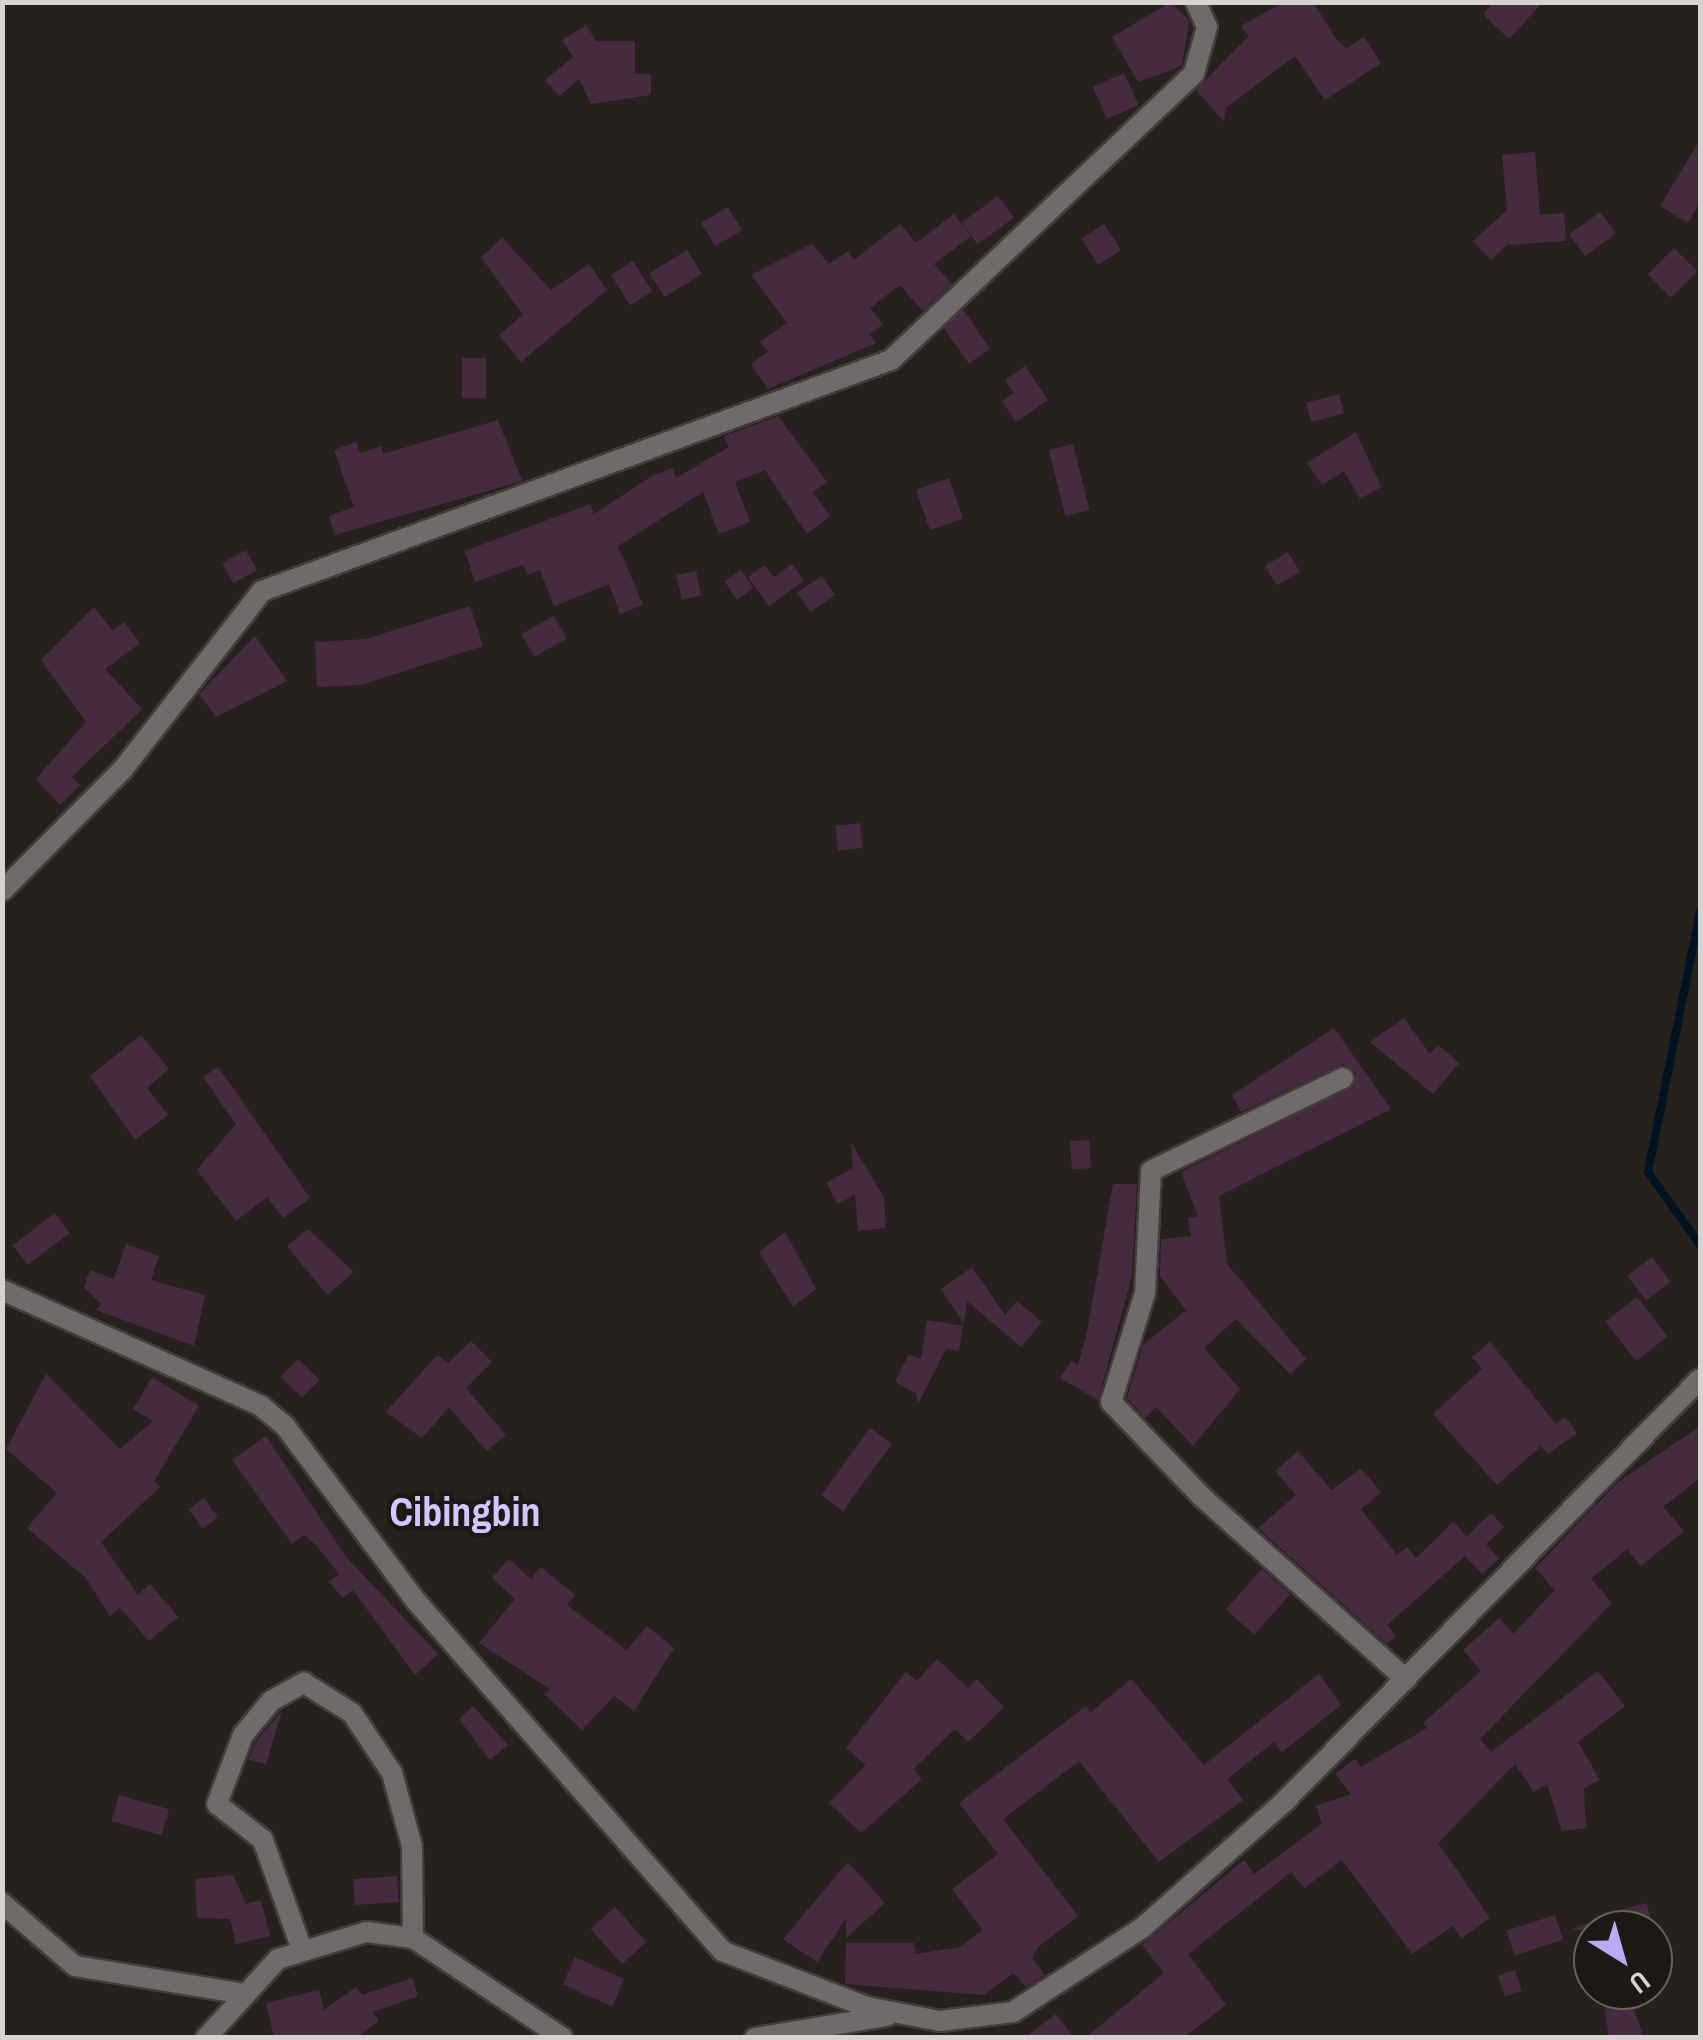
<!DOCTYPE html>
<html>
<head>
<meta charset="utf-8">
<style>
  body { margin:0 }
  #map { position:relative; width:1703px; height:2040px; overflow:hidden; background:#26211d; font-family:"Archivo Narrow",sans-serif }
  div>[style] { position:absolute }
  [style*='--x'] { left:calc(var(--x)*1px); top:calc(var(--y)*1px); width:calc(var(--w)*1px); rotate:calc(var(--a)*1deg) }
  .stream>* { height:8px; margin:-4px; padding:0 4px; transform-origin:4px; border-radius:4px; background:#001322 }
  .building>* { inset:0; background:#462a40; transform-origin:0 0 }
  .roads { filter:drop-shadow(2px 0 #423d3a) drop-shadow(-2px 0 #423d3a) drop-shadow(0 2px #423d3a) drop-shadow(0 -2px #423d3a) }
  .minor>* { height:20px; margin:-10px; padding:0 10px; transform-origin:10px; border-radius:10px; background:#6e6b6a }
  span { translate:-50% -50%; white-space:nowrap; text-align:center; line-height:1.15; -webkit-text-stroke:9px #1c1813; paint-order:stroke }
  .quarter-label { font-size:40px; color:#d3c5ff; font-weight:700 }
  .frame { position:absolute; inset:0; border:5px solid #d6d3d0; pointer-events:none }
  .north { position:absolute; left:1573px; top:1910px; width:100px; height:100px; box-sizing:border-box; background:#1c1813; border:2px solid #66635f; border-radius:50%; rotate:143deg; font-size:28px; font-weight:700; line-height:40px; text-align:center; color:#d6d3d0 }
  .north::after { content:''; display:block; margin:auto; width:35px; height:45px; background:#bda9f5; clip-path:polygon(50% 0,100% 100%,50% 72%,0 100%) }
</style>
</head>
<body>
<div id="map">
  <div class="stream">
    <i style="--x:1700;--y:912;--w:265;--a:101.3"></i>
    <i style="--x:1648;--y:1172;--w:90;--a:54.5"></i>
  </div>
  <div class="building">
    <i style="clip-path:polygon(1171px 2px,1189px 21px,1182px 66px,1138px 82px,1112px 37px)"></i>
    <i style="clip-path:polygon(1285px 2px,1313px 2px,1337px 40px,1347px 48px,1364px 37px,1381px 63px,1325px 100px,1295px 56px,1226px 108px,1224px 122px,1196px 90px,1249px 36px,1241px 26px)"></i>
    <i style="clip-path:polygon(1494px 2px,1543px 2px,1509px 39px,1483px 14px)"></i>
    <i style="clip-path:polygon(586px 25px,596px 41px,635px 41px,635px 74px,651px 74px,651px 95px,591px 104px,579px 79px,559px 96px,545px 80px,573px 57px,562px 40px)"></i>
    <i style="left:1124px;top:73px;width:35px;height:34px;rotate:66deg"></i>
    <i style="clip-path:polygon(1700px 140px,1700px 202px,1688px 223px,1660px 206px)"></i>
    <i style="clip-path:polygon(1535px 152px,1540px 215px,1564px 213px,1566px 241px,1507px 245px,1491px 260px,1473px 241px,1507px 210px,1502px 155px)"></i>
    <i style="left:998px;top:196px;width:27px;height:45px;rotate:54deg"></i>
    <i style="left:728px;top:207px;width:27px;height:31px;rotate:59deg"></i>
    <i style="left:1600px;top:212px;width:27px;height:38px;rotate:54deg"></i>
    <i style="clip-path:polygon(954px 214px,971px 236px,934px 264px,952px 284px,923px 311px,900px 285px,870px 308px,883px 324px,870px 334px,876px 343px,768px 389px,751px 364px,768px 352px,760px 342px,787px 323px,751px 275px,812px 244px,829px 264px,848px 251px,854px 260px,900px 224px,916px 243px)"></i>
    <i style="left:1104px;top:224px;width:31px;height:27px;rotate:57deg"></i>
    <i style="clip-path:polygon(502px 238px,551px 290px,589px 264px,607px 290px,521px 362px,499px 335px,523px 315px,481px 257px)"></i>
    <i style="left:1674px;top:248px;width:33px;height:37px;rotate:45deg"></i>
    <i style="left:687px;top:250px;width:28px;height:44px;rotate:58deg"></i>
    <i style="left:633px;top:261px;width:36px;height:26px;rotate:58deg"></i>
    <i style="left:963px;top:310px;width:47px;height:26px;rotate:55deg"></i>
    <i style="left:462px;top:358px;width:24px;height:40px"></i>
    <i style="clip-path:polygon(1025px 366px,1048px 400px,1016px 422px,1002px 401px,1014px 393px,1005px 380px)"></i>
    <i style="left:1339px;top:394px;width:20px;height:34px;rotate:75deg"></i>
    <i style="clip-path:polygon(778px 416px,827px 482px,813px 492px,830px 516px,807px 534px,765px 470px,735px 482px,750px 522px,719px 534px,703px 492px,618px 546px,643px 605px,620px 614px,609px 584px,554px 606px,540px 570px,528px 575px,523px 565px,475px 582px,465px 551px,590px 504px,594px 514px,652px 476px,672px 468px,676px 478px,729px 447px,724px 436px)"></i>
    <i style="clip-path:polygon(498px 420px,522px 481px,335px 535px,329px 516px,354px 507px,334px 450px,356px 442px,360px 453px,381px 446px,383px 454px)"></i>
    <i style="clip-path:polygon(1356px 432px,1381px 487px,1360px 499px,1344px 471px,1322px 485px,1307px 463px)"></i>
    <i style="left:1073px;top:444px;width:68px;height:25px;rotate:76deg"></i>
    <i style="left:949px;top:478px;width:43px;height:35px;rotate:71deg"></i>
    <i style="left:246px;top:550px;width:23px;height:27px;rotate:61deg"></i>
    <i style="left:1288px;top:552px;width:23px;height:27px;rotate:59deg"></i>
    <i style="clip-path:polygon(792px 564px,804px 581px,769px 606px,748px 577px,765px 565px,774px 577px)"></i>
    <i style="left:741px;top:570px;width:22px;height:20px;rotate:56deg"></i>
    <i style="left:696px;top:571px;width:25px;height:20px;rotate:78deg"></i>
    <i style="left:822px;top:576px;width:23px;height:30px;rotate:56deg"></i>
    <i style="clip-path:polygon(470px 606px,483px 646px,361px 685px,317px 687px,315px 642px,366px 639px)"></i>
    <i style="clip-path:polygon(94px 607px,113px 631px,124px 622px,140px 643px,105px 669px,142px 709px,72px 777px,80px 785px,60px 805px,36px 779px,86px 722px,41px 660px)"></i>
    <i style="left:554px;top:616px;width:26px;height:37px;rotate:61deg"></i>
    <i style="clip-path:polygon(255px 636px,287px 681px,216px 717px,199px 694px)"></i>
    <i style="left:860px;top:823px;width:25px;height:25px;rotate:83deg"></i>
    <i style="clip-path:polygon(1404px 1018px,1430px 1054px,1438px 1045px,1459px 1063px,1433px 1094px,1370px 1042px)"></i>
    <i style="clip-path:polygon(1334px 1028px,1391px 1109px,1219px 1196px,1227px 1264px,1306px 1359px,1290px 1374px,1236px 1319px,1204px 1348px,1240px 1389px,1193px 1446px,1156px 1407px,1145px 1418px,1127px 1398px,1143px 1345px,1186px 1310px,1160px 1276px,1161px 1239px,1191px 1236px,1188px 1218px,1198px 1216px,1181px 1172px,1354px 1086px,1356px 1073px,1343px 1064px,1241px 1112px,1232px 1095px)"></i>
    <i style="clip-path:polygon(141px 1035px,169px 1069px,147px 1088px,168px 1115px,135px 1140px,90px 1076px)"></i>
    <i style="clip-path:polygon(218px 1067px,310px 1198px,283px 1218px,267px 1197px,236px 1221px,197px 1170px,236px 1124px,203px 1077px)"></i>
    <i style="left:1089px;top:1140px;width:28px;height:19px;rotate:86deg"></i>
    <i style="clip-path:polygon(851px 1142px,884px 1198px,886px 1228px,858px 1231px,855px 1194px,838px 1204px,826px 1183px,853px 1168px)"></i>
    <i style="clip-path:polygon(1113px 1184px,1137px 1184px,1132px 1276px,1098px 1400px,1060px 1378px,1071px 1361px,1078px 1365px,1087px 1332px)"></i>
    <i style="left:55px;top:1213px;width:25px;height:53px;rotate:53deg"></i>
    <i style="clip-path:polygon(308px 1229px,354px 1272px,327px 1295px,287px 1246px)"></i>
    <i style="clip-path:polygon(785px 1232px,816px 1289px,793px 1307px,759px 1252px)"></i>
    <i style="clip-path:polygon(126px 1244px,159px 1256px,151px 1280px,205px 1295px,194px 1346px,96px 1310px,101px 1304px,84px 1287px,90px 1270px,114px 1279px)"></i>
    <i style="left:1652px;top:1257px;width:31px;height:31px;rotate:53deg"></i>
    <i style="clip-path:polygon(972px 1267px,1005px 1315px,1017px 1301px,1042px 1322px,1021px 1347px,967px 1301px,964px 1324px,941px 1289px)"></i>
    <i style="left:1637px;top:1297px;width:50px;height:40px;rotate:52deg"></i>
    <i style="clip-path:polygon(927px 1320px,963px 1326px,959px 1351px,946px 1349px,918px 1404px,916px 1393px,895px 1382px,909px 1354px,921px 1359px)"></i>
    <i style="clip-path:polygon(471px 1341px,492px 1362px,466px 1388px,506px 1435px,487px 1451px,449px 1407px,422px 1438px,386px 1412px,437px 1355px,448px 1363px)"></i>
    <i style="clip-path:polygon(1490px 1342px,1556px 1424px,1565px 1417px,1577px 1433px,1548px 1454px,1541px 1446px,1497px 1485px,1433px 1414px,1482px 1369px,1472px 1357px)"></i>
    <i style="left:298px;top:1359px;width:30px;height:25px;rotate:44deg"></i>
    <i style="clip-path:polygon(46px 1374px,120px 1449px,153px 1421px,133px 1409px,152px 1377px,199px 1406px,154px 1481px,160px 1487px,101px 1542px,138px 1595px,150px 1584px,178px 1617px,149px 1641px,120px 1608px,110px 1616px,86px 1578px,27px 1528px,57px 1493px,6px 1449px)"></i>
    <i style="clip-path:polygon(1700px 1426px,1700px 1478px,1663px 1507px,1684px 1531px,1641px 1566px,1627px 1549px,1591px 1579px,1612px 1603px,1480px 1739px,1491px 1752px,1598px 1671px,1625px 1706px,1578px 1742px,1600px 1780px,1584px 1788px,1586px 1828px,1562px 1831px,1547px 1784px,1534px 1792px,1515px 1764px,1438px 1843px,1490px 1918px,1461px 1938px,1453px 1926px,1412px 1954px,1342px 1860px,1304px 1888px,1291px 1872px,1188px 1954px,1226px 2005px,1183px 2038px,1085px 2038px,1164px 1973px,1142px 1945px,1244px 1860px,1254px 1874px,1322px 1824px,1316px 1806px,1351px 1794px,1335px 1774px,1355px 1759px,1361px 1767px,1427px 1728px,1423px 1723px,1481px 1671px,1463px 1650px,1499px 1618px,1513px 1634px,1555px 1590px,1535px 1568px,1618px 1482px)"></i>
    <i style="left:870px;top:1428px;width:27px;height:83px;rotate:36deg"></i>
    <i style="clip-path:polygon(266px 1436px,346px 1557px,438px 1654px,415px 1675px,353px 1590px,343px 1598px,329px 1582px,339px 1574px,316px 1545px,304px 1535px,292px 1544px,232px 1460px)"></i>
    <i style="clip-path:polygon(1298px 1451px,1331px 1490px,1361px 1469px,1381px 1492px,1361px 1509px,1397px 1555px,1407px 1547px,1416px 1558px,1453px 1522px,1467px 1536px,1491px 1513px,1504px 1527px,1486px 1544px,1499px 1559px,1482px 1574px,1465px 1556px,1387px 1625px,1396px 1636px,1387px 1644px,1258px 1528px,1296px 1495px,1275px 1471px)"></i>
    <i style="left:204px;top:1498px;width:24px;height:19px;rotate:54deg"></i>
    <i style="clip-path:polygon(509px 1559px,531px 1579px,541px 1567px,575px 1595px,567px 1605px,627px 1650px,647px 1626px,674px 1648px,634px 1711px,614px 1696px,582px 1730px,544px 1694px,550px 1689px,479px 1643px,515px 1599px,492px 1578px)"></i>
    <i style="left:1262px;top:1569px;width:38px;height:54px;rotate:42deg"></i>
    <i style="clip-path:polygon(937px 1659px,968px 1688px,977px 1679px,1004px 1707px,968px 1742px,955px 1729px,913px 1769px,922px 1779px,861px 1833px,829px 1803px,866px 1765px,846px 1748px,906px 1672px,917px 1681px)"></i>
    <i style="clip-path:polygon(1319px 1674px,1341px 1705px,1282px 1752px,1274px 1742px,1227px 1779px,1243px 1800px,1159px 1862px,1079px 1761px,1003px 1819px,1078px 1916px,1037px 1948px,1032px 1958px,1045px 1975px,1026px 1987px,1014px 1973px,983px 1995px,845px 1984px,846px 1943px,914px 1943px,916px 1954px,960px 1947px,983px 1930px,952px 1889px,998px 1854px,959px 1803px,1086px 1706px,1091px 1712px,1131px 1679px,1204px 1765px)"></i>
    <i style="clip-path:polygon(473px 1706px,508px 1745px,490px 1760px,459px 1719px)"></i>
    <i style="clip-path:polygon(282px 1711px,266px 1764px,248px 1760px,255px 1742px)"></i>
    <i style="left:119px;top:1795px;width:52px;height:27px;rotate:16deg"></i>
    <i style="clip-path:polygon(848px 1862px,885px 1903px,846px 1938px,846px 1918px,817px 1962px,783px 1939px)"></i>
    <i style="clip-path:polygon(233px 1875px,246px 1904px,261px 1900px,270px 1936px,236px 1944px,230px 1919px,197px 1918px,195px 1879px)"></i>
    <i style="left:397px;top:1876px;width:26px;height:44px;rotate:86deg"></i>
    <i style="clip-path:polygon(1647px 1903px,1653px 1930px,1571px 1930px,1616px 1911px)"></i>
    <i style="left:615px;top:1907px;width:47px;height:33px;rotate:48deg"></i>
    <i style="left:1555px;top:1915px;width:26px;height:51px;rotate:72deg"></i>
    <i style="left:575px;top:1957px;width:54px;height:30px;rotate:24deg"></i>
    <i style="left:1515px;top:1970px;width:22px;height:18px;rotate:72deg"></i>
    <i style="clip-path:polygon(412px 1978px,418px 1996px,373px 2012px,379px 2021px,356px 2038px,274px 2038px,266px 2003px,319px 1990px,324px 2010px,356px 1987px,362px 1995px)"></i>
    <i style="clip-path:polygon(1602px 1990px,1627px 1990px,1644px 2038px,1609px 2038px)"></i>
    <i style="clip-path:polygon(1056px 2014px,1074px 2038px,1024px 2038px)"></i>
  </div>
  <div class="roads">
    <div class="minor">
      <i style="--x:2;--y:891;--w:172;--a:-45.2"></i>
      <i style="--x:123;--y:769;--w:226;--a:-52"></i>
      <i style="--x:262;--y:591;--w:670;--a:-20.17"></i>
      <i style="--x:891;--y:360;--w:417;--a:-43.4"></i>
      <i style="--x:1194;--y:73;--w:48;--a:-74.2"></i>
      <i style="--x:1207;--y:27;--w:27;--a:-114"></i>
      <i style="--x:1343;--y:1078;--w:213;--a:154.2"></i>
      <i style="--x:1151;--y:1171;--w:122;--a:92.8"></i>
      <i style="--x:1145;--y:1293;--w:114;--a:107.3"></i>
      <i style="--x:1111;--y:1402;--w:130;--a:46.2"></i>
      <i style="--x:1201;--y:1496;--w:275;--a:41.8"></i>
      <i style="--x:2;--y:1290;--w:284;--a:24.1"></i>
      <i style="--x:261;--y:1406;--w:31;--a:40"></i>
      <i style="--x:285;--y:1426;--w:219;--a:53.2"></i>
      <i style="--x:416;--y:1601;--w:465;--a:48.8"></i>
      <i style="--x:722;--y:1951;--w:155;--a:21.1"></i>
      <i style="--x:867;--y:2007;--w:74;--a:10.9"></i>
      <i style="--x:940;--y:2021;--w:74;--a:-7"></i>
      <i style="--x:1013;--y:2012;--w:154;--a:-33.1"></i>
      <i style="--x:1142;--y:1928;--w:190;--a:-41.6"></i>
      <i style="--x:1284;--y:1802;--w:593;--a:-45.48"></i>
      <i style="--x:2;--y:1903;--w:96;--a:40.8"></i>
      <i style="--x:75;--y:1966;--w:172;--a:9.4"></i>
      <i style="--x:301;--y:1947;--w:114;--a:-109.6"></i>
      <i style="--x:263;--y:1840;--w:58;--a:-142"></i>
      <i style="--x:217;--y:1804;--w:74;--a:-69.4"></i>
      <i style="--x:243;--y:1735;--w:44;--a:-50.5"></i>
      <i style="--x:271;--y:1701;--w:38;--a:-29"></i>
      <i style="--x:304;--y:1683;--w:57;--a:32"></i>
      <i style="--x:352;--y:1713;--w:72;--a:56.3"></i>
      <i style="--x:392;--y:1773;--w:76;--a:74.7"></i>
      <i style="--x:412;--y:1846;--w:92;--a:89.4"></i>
      <i style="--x:206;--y:2038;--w:107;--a:-47.7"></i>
      <i style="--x:278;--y:1959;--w:92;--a:-17.1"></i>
      <i style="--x:366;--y:1932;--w:47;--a:7.3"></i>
      <i style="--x:413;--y:1938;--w:180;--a:33.7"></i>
      <i style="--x:755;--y:2038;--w:134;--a:-9.5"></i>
    </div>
  </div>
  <div class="quarter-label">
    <span style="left:465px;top:1512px">Cibingbin</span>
  </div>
  <div class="frame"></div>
  <div class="north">U</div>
</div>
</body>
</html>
